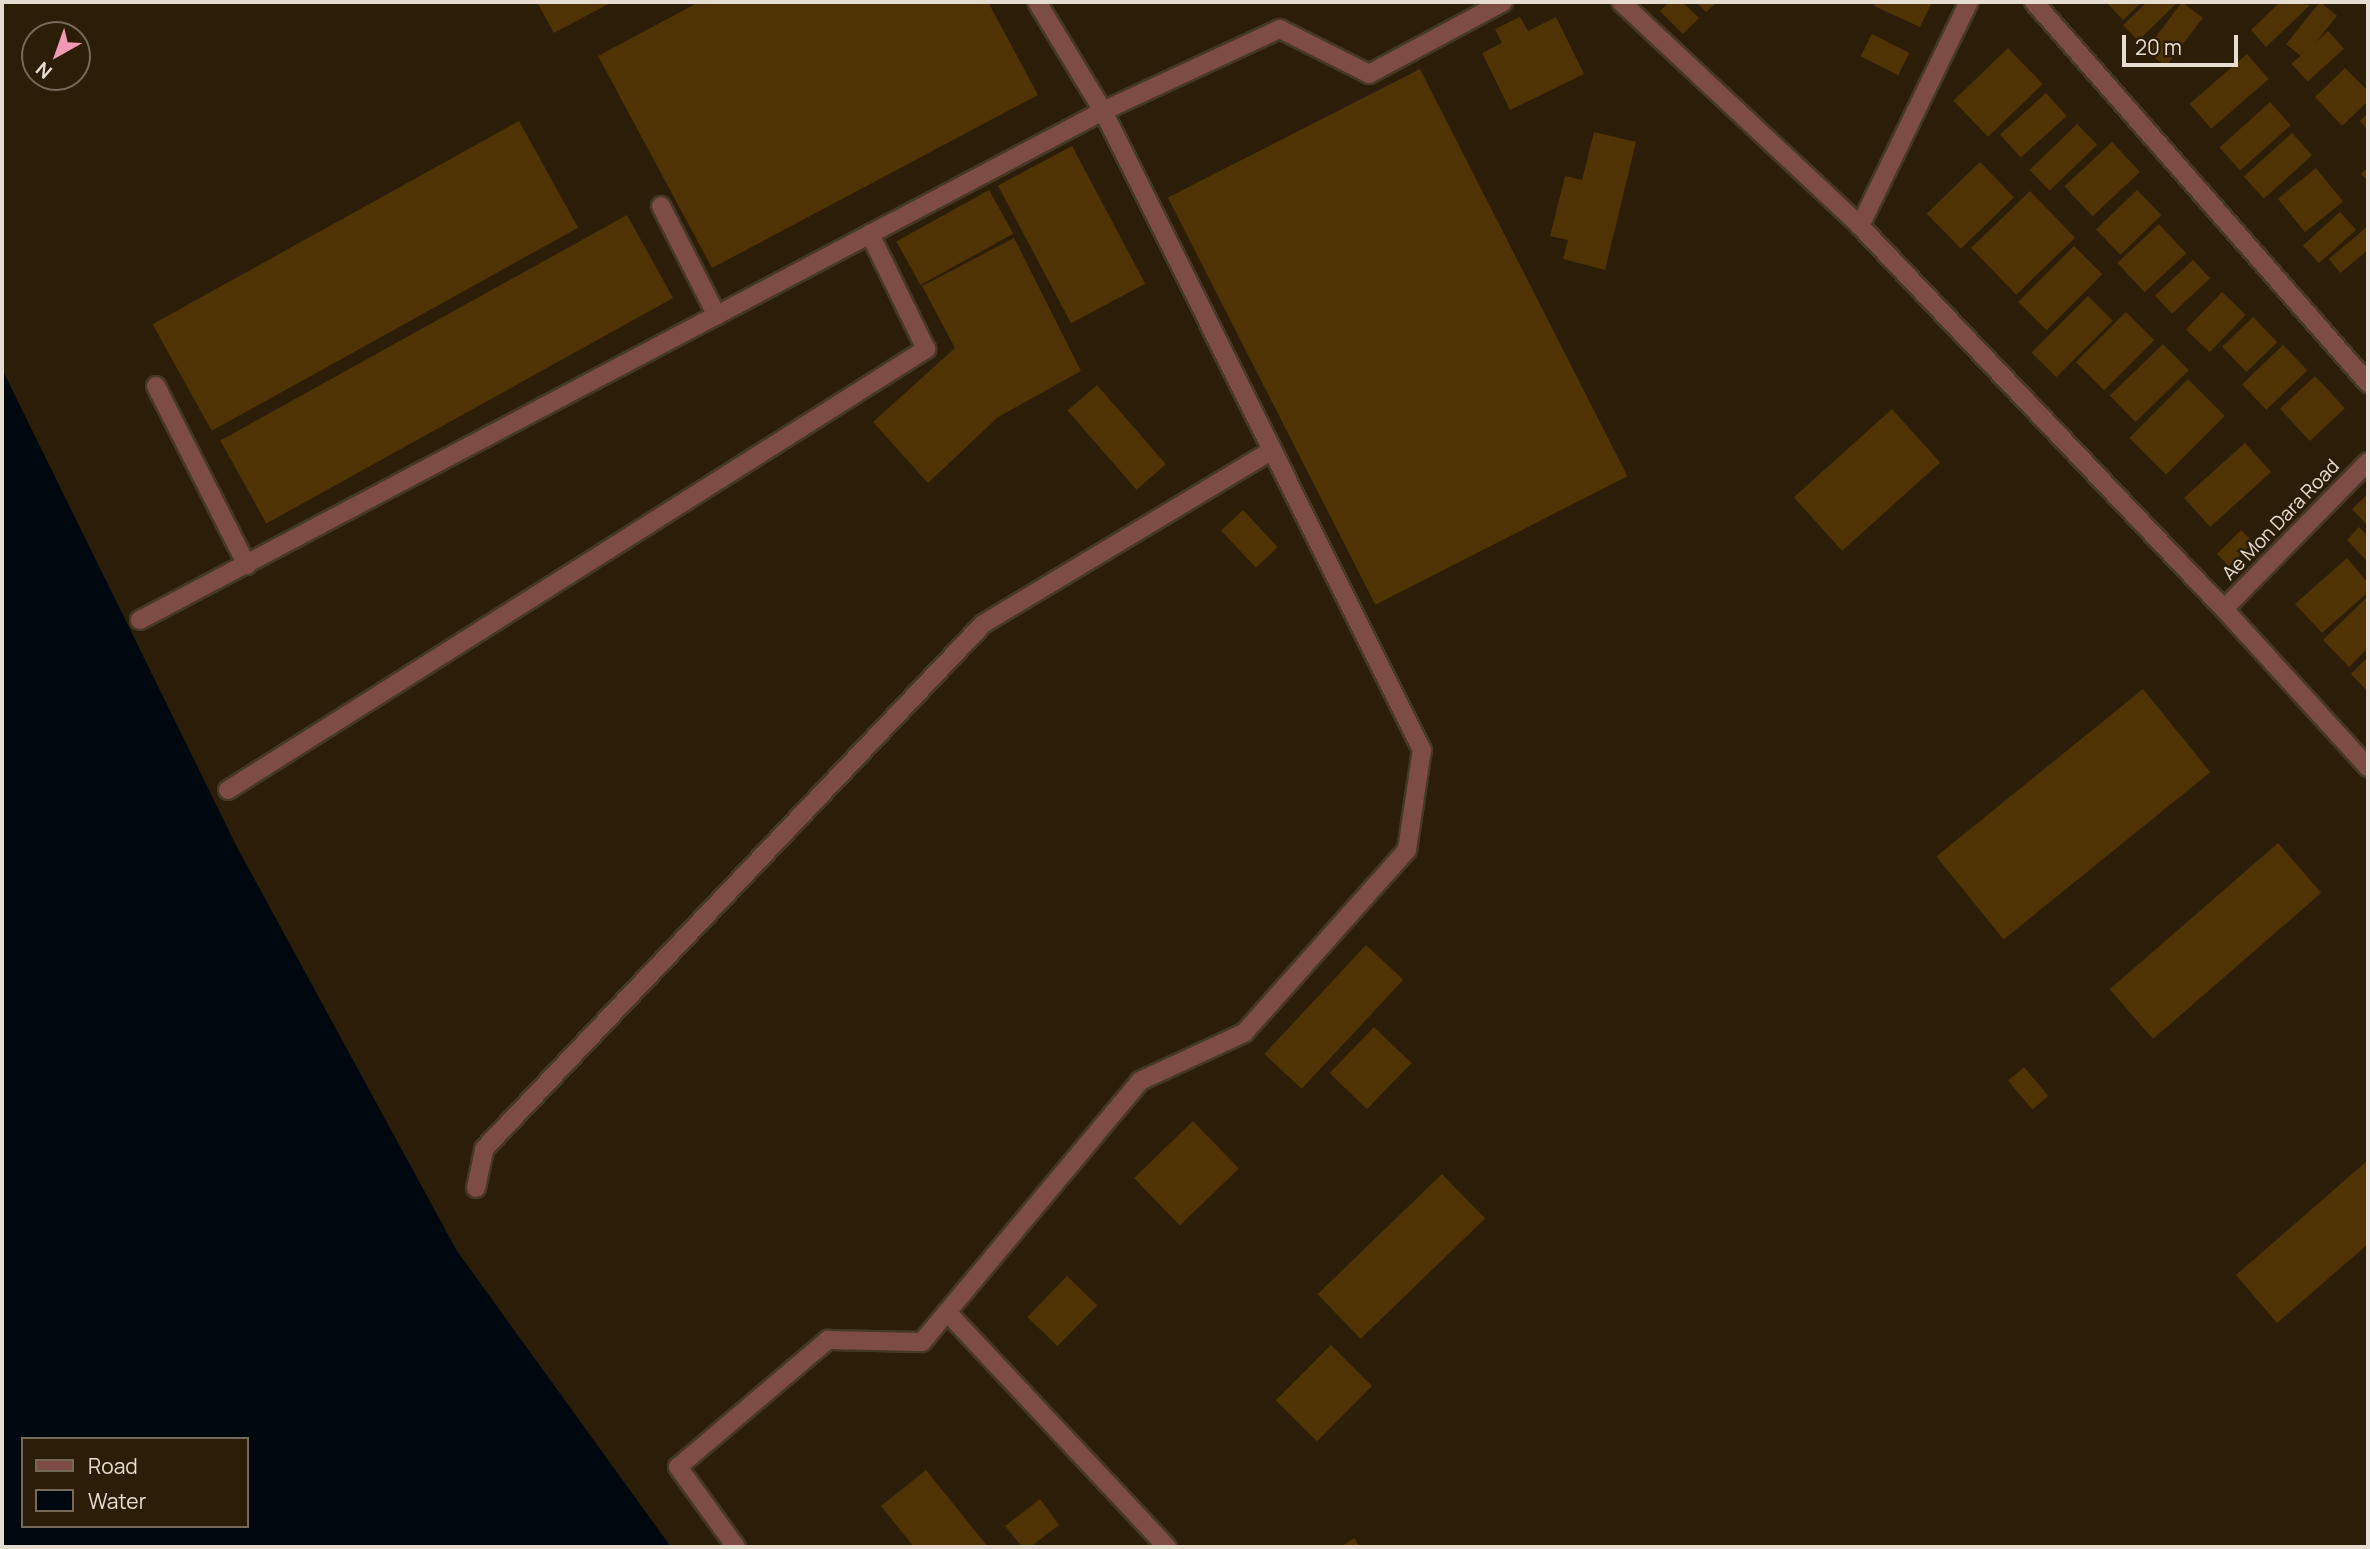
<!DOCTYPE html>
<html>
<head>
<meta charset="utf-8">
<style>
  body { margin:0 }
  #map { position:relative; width:2370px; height:1549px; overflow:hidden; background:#2b1d08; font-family:Manrope,sans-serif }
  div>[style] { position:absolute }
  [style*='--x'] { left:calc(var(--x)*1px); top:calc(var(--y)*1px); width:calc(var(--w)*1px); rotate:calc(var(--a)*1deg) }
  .water>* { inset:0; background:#00080f }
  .building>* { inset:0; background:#4f3304; transform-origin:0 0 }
  .roads { filter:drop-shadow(2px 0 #453824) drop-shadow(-2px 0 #453824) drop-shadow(0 2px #453824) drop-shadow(0 -2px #453824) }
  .lane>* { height:18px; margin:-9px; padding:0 9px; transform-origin:9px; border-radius:9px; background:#7c4c45 }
  .street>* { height:18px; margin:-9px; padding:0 9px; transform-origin:9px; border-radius:9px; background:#7c4c45 }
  span { translate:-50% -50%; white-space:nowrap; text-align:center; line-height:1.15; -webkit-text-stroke:5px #2b1d08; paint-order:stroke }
  .street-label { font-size:19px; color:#e6dcd0 }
  .frame { position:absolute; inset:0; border:4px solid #e6dcd0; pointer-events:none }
  .legend { position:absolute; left:21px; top:1437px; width:228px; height:91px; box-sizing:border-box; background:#2b1d08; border:2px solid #766958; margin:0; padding:9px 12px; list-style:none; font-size:21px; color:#e6dcd0 }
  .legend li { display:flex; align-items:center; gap:14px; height:35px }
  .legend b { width:35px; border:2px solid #766958 }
  .north { position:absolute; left:21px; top:21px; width:70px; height:70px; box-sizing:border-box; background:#2b1d08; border:2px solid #766958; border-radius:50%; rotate:220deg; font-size:19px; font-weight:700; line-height:28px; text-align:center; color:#e6dcd0 }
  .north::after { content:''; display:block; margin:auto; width:24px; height:32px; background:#f19ab3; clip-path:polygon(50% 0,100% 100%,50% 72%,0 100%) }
  .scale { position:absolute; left:2122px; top:35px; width:116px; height:32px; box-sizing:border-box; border:4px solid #e6dcd0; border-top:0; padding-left:9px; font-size:21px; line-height:24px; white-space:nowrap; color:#e6dcd0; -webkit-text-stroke:5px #2b1d08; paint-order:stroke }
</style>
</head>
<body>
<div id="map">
  <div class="water">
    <i style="clip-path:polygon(evenodd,2px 369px,238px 849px,457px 1251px,671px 1547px,2px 1547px,2px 369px,23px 1439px,247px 1439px,247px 1526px,23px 1526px,23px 1439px)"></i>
  </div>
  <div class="building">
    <i style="clip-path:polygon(537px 2px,612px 2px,554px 33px)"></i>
    <i style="clip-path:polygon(699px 2px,988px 2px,1038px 95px,712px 268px,598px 56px)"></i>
    <i style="clip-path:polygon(1669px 2px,1682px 2px,1699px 18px,1683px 34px,1660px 11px)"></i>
    <i style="clip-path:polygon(1696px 2px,1717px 2px,1706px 12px)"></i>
    <i style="clip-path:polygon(1876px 2px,1932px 2px,1920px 27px,1874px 6px)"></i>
    <i style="clip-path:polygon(2106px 2px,2142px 2px,2123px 20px)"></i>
    <i style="clip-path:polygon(2147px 2px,2178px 2px,2138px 41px,2123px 25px)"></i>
    <i style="left:2182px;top:2px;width:26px;height:61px;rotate:37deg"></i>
    <i style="clip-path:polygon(2280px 2px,2310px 5px,2266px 47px,2251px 30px)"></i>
    <i style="left:2320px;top:2px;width:22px;height:54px;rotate:39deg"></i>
    <i style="clip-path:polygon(1520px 17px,1528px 31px,1556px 17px,1584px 74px,1510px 110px,1482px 53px,1502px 43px,1495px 29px)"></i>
    <i style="left:2328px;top:31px;width:24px;height:49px;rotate:48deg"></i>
    <i style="left:1872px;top:34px;width:42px;height:25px;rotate:27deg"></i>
    <i style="left:2008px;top:48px;width:50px;height:76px;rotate:46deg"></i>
    <i style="left:2247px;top:54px;width:33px;height:76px;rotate:49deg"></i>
    <i style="clip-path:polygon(2345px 68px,2368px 91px,2368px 101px,2342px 126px,2315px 97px)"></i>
    <i style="left:1420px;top:69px;width:457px;height:283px;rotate:63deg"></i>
    <i style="left:2046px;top:93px;width:31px;height:62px;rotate:48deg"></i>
    <i style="left:2270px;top:102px;width:31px;height:68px;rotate:48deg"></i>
    <i style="clip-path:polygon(2368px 113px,2368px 130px,2360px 121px)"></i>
    <i style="left:519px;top:121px;width:122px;height:419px;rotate:61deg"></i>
    <i style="left:2077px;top:124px;width:29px;height:66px;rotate:46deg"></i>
    <i style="clip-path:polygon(1594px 132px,1636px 142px,1605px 270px,1563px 259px,1568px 240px,1550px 236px,1565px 176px,1582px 180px)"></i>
    <i style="left:2292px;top:133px;width:30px;height:65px;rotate:48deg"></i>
    <i style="left:2112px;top:142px;width:41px;height:65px;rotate:47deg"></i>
    <i style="left:1072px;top:146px;width:156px;height:84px;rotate:62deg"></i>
    <i style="left:1980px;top:162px;width:49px;height:74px;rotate:46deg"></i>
    <i style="clip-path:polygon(2368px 167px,2368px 181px,2361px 174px)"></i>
    <i style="left:2316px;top:168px;width:43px;height:49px;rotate:51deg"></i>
    <i style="left:989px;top:190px;width:50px;height:106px;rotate:61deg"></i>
    <i style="left:2137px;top:190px;width:35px;height:57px;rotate:46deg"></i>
    <i style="left:2030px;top:191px;width:65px;height:82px;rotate:46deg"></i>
    <i style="left:2340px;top:212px;width:24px;height:50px;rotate:48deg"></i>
    <i style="left:627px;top:215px;width:95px;height:465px;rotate:61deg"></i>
    <i style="left:2159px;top:224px;width:40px;height:57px;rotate:47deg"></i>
    <i style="clip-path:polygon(2368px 226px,2368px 250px,2340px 273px,2329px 259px)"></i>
    <i style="clip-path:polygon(1014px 238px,1081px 371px,998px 417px,928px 483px,873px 422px,955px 348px,922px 286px)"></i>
    <i style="left:2074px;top:246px;width:40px;height:79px;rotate:45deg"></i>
    <i style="left:2193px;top:260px;width:25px;height:52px;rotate:47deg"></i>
    <i style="left:2222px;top:292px;width:33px;height:52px;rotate:44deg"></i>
    <i style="left:2088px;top:296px;width:35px;height:80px;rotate:45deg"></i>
    <i style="left:2126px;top:312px;width:40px;height:71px;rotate:45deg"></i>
    <i style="left:2253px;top:317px;width:35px;height:43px;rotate:46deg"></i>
    <i style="left:2163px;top:344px;width:37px;height:74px;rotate:46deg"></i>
    <i style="left:2283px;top:345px;width:35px;height:57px;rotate:46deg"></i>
    <i style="left:2315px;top:376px;width:44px;height:48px;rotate:47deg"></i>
    <i style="left:2188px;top:379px;width:52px;height:83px;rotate:45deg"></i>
    <i style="left:1097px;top:385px;width:105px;height:39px;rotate:49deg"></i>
    <i style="left:1892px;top:409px;width:72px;height:132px;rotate:48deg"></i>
    <i style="left:2245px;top:443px;width:39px;height:82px;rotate:48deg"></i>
    <i style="clip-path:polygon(2368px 494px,2368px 526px,2352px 509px)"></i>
    <i style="left:1243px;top:510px;width:51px;height:30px;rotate:47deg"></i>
    <i style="clip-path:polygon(2359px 527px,2368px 536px,2368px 562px,2347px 540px)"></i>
    <i style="left:2241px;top:530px;width:17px;height:34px;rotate:45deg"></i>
    <i style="clip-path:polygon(2347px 558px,2368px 583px,2368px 592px,2322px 633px,2295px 604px)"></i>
    <i style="clip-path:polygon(2368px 596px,2368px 648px,2349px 667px,2323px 640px)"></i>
    <i style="clip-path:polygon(2368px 657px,2368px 692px,2351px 674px)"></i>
    <i style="left:2143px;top:689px;width:107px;height:266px;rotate:51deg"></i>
    <i style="left:2278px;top:843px;width:66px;height:223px;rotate:49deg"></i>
    <i style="left:1366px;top:945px;width:51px;height:149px;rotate:43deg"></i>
    <i style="left:1374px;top:1027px;width:52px;height:64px;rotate:44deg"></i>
    <i style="left:2024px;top:1067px;width:38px;height:21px;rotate:50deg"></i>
    <i style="left:1193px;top:1121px;width:66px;height:82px;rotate:46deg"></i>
    <i style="clip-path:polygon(2368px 1160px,2368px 1244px,2277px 1323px,2236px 1275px)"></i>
    <i style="left:1442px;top:1174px;width:62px;height:173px;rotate:46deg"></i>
    <i style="left:1067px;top:1276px;width:42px;height:57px;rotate:44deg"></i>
    <i style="left:1331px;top:1345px;width:58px;height:78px;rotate:45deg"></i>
    <i style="clip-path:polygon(926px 1470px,988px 1547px,914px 1547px,881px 1506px)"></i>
    <i style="clip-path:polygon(1040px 1499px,1059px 1525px,1030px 1547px,1022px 1547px,1005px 1526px)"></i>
    <i style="clip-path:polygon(1354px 1538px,1360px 1547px,1341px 1547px)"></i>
  </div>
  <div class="roads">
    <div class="lane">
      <i style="--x:661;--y:206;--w:123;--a:63"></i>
      <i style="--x:156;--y:386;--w:201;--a:63.1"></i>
      <i style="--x:140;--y:620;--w:1089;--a:-27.86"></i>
      <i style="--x:1103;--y:111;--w:195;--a:-24.9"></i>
      <i style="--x:1280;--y:29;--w:100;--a:26.8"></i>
      <i style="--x:1369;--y:74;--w:152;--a:-28.2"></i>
      <i style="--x:228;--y:790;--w:826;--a:-32.28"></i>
      <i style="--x:926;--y:349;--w:128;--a:-116"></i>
      <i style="--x:476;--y:1188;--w:40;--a:-78"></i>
      <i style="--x:484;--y:1149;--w:724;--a:-46.45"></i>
      <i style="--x:983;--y:624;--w:338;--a:-31"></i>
      <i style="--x:947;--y:1312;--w:322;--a:46.9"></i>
      <i style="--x:736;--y:1547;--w:99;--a:-125.9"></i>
      <i style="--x:678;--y:1467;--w:197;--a:-40.3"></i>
      <i style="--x:828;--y:1340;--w:94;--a:1.2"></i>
      <i style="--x:922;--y:1342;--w:340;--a:-50.1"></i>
      <i style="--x:1140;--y:1081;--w:115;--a:-24.8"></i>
      <i style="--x:1244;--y:1033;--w:245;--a:-48.3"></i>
      <i style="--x:1407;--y:850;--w:101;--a:-81.5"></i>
      <i style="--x:1422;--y:750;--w:714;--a:-116.53"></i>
      <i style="--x:1103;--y:111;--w:127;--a:-121.2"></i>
    </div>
    <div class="street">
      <i style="--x:1621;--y:2;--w:328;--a:43.1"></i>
      <i style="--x:1860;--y:226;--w:528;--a:46.46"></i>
      <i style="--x:2224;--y:609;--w:214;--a:47.7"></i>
      <i style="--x:2034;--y:2;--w:507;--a:48.76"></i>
      <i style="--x:1860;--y:226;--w:249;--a:-64.1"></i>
      <i style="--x:2224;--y:609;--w:206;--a:-45.6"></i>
    </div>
  </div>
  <div class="street-label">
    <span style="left:2281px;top:520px;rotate:-46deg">Ae Mon Dara Road</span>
  </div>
  <div class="frame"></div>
  <ul class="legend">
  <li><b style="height:9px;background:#7c4c45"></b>Road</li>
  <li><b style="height:19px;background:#00080f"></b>Water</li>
  </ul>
  <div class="north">N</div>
  <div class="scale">20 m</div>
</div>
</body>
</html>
